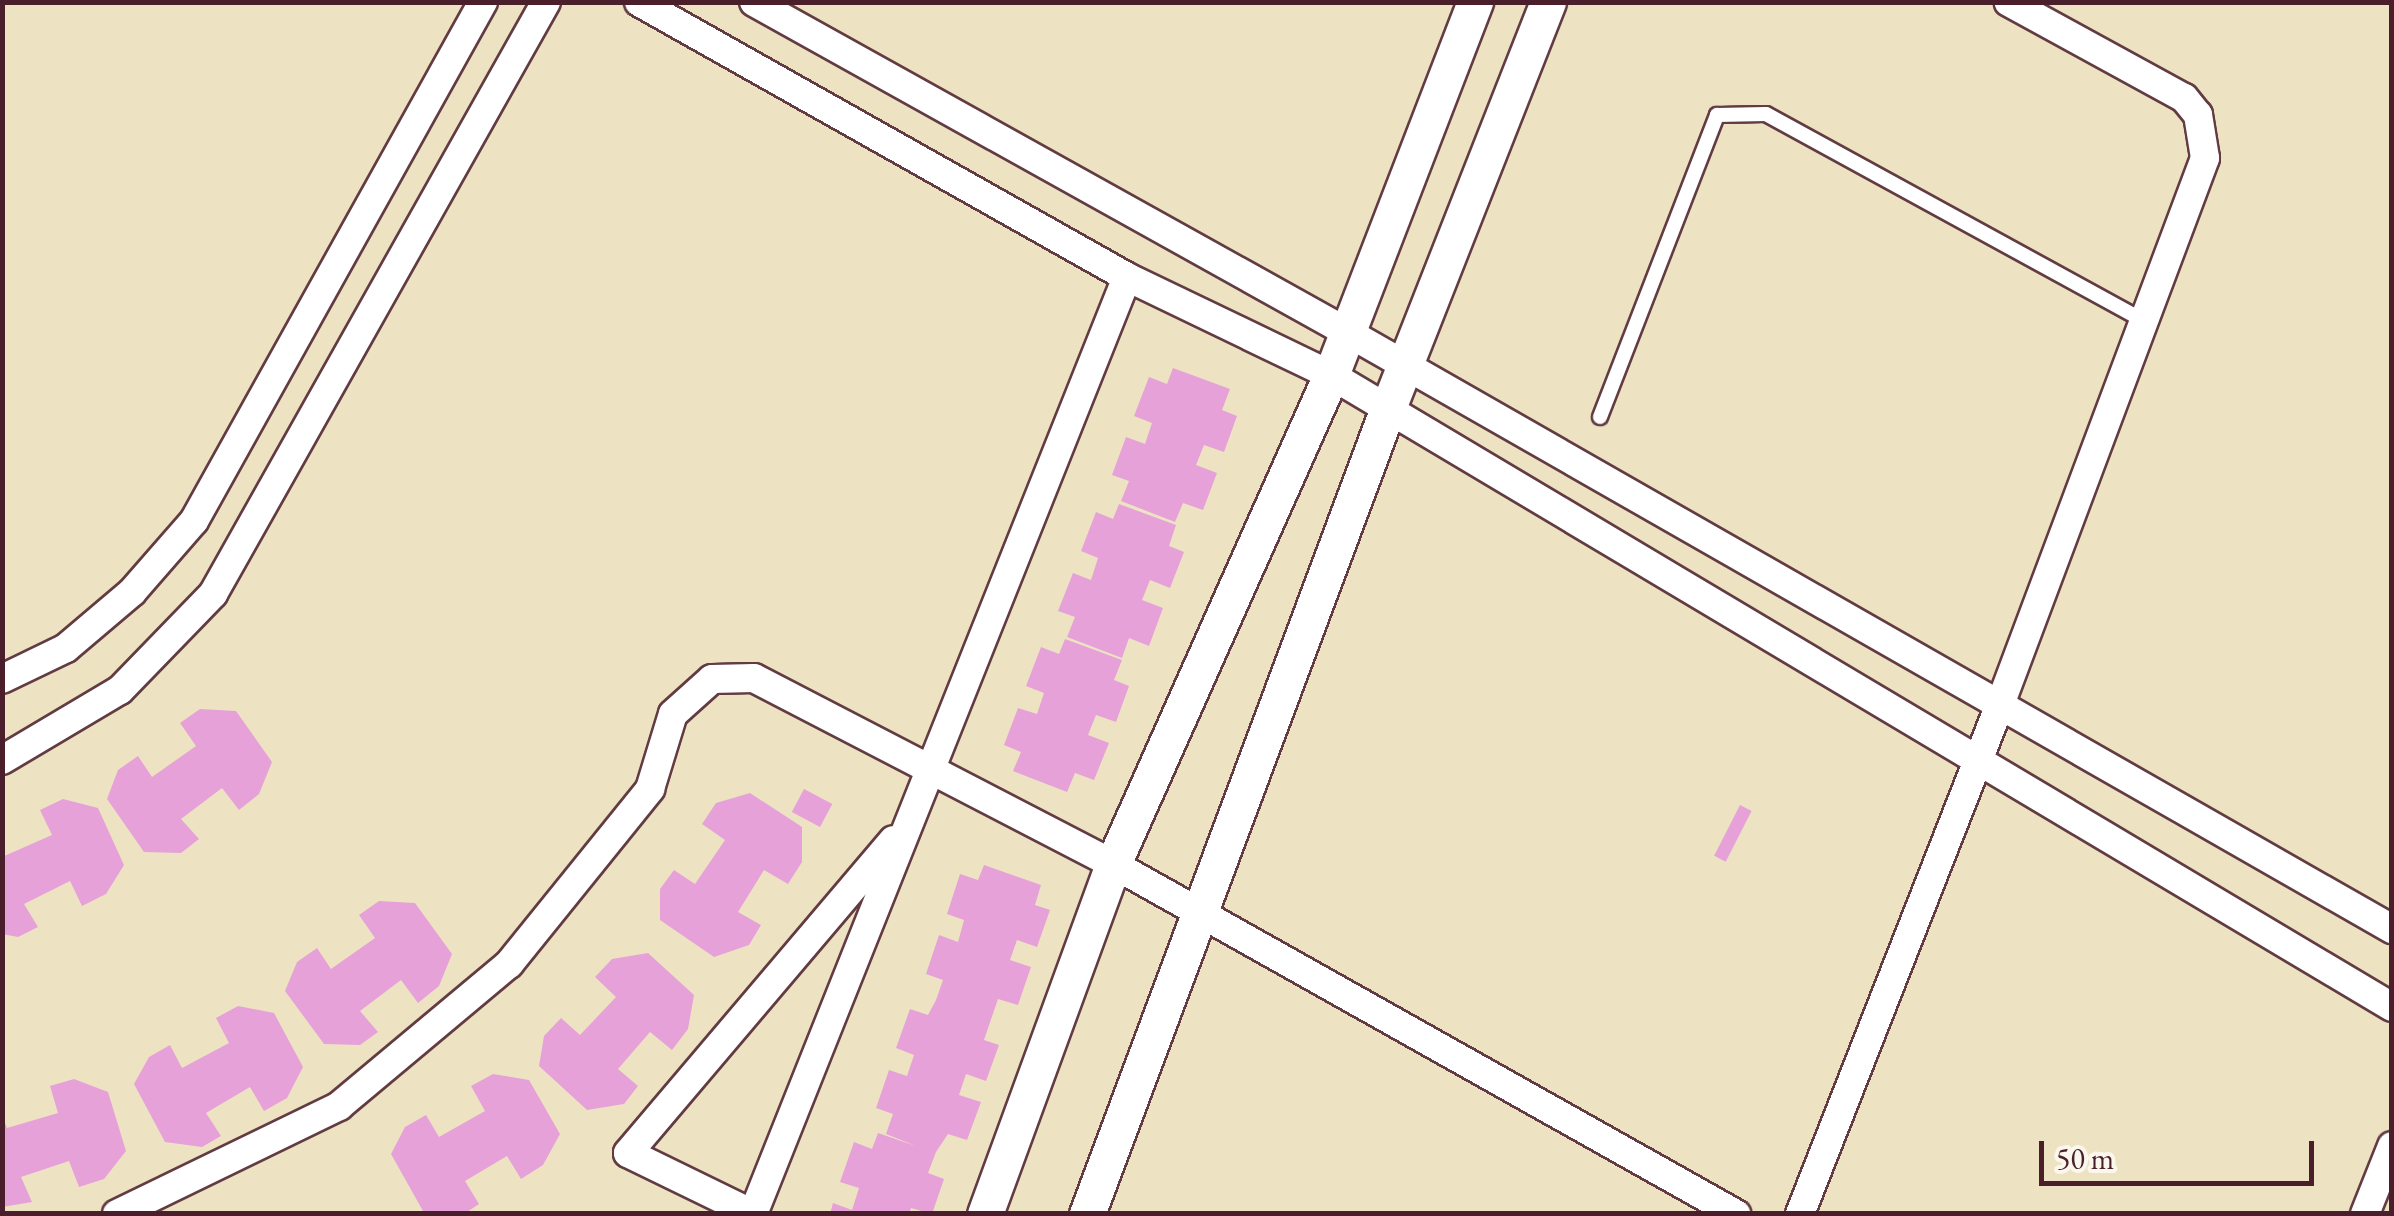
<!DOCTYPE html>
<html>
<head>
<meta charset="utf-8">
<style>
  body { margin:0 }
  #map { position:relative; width:2394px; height:1216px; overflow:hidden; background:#ede3c3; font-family:"EB Garamond",serif }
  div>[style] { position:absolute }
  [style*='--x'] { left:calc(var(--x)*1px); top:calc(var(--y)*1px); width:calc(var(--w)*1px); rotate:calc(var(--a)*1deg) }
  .building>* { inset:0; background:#e6a1d9; transform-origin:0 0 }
  .roads { filter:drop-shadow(2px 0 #623c42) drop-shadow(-2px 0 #623c42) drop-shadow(0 2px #623c42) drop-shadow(0 -2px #623c42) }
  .service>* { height:14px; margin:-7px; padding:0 7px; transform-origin:7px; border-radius:7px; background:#fff }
  .minor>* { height:28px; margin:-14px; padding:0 14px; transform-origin:14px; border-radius:14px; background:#fff }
  .tertiary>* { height:35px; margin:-17.5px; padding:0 17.5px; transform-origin:17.5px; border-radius:17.5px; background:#fff }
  span { translate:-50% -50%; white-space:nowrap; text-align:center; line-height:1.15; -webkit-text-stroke:8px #fbf7ec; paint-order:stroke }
  .frame { position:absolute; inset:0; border:5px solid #4a1f2b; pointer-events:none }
  .scale { position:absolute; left:2039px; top:1141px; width:275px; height:45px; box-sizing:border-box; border:5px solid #4a1f2b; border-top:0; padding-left:12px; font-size:30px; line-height:35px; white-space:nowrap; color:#4a1f2b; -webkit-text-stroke:8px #fbf7ec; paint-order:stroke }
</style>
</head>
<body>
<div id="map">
  <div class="building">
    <i style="clip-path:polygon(1173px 368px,1230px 389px,1222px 410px,1237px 416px,1224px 452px,1204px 445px,1196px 465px,1217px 473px,1203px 510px,1183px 503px,1175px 522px,1121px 501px,1129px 481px,1112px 475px,1126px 437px,1145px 444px,1152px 423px,1134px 416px,1149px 377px,1167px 384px)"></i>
    <i style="clip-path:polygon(1119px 504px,1176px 525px,1169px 546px,1184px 552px,1170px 588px,1150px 580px,1142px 600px,1163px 608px,1149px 646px,1129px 638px,1122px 658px,1067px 637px,1075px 617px,1058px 611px,1073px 573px,1091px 580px,1098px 558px,1081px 551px,1096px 512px,1113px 519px)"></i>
    <i style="clip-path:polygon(1065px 639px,1122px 660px,1114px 680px,1129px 686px,1116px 722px,1096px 715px,1088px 735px,1109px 743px,1094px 780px,1075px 773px,1067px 792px,1013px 771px,1021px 752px,1004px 745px,1018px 708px,1037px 714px,1044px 693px,1026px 686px,1041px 647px,1059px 654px)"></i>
    <i style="clip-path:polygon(200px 709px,236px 711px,272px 762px,259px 794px,239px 810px,222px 788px,181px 819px,199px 839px,181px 853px,144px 852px,107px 799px,118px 770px,138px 756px,152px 777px,196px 746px,180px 723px)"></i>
    <i style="left:804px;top:789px;width:32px;height:26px;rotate:28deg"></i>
    <i style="clip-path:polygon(750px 793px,802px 827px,802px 862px,788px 884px,764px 870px,738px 912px,761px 925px,749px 945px,714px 957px,660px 920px,660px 889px,674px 870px,695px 884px,725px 840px,702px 824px,716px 803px)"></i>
    <i style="clip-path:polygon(63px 799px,98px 808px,124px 865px,106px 894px,82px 906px,70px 881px,24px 904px,38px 927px,18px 937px,2px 934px,2px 857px,52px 835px,40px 810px)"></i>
    <i style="left:1740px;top:805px;width:13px;height:57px;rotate:27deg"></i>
    <i style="clip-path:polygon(984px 865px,1041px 885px,1035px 905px,1050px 910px,1037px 947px,1017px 940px,1010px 960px,1031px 967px,1018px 1005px,998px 999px,984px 1040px,999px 1045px,986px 1081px,966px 1074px,959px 1095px,981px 1102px,967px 1140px,948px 1134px,936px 1152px,928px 1173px,944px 1179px,932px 1214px,911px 1208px,909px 1214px,830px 1214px,833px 1203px,852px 1210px,859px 1188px,840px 1182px,854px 1142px,872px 1149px,878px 1133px,916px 1146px,886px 1134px,893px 1114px,876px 1108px,889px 1070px,907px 1076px,914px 1055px,896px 1048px,910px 1009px,928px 1015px,936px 1000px,943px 980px,926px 974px,939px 935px,958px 942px,964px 920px,947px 914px,960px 874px,978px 880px)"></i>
    <i style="clip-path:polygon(379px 901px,415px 903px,452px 954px,439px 986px,418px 1003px,401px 980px,360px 1011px,378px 1032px,360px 1045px,324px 1044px,285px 991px,297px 962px,317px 948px,331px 969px,375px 938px,359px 915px)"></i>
    <i style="clip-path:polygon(648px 953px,694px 995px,688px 1029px,672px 1050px,650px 1032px,618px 1069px,638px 1086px,624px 1104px,587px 1110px,539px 1066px,544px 1036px,561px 1018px,580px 1035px,616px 997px,595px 977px,612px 959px)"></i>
    <i style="clip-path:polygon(238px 1006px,274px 1013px,303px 1067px,287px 1098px,264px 1111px,250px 1087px,206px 1113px,221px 1136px,202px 1147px,165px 1142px,134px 1084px,149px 1057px,170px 1045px,182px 1068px,229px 1043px,216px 1018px)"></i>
    <i style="clip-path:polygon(493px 1074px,529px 1080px,560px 1134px,543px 1165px,521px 1179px,507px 1156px,465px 1181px,479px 1204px,464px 1214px,423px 1211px,391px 1154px,405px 1127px,426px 1115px,439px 1137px,485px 1111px,471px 1086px)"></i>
    <i style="clip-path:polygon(74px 1079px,108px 1092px,126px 1151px,104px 1179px,79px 1187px,69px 1161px,21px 1177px,32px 1202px,2px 1207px,2px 1116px,7px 1128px,58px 1113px,50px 1086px)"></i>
  </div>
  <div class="roads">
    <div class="service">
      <i style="--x:1600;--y:417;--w:324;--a:-68.8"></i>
      <i style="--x:1717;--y:115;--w:49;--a:-1.2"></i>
      <i style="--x:1766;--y:114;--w:431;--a:28.7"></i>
    </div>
    <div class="minor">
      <i style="--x:639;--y:2;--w:560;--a:29.4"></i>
      <i style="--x:1127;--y:277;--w:226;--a:25.7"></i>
      <i style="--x:1331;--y:375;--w:1235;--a:30.78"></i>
      <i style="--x:754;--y:2;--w:679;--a:29.1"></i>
      <i style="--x:1347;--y:332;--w:1204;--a:29.74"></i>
      <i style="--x:2;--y:679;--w:71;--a:-25.8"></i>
      <i style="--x:66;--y:648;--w:87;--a:-40.3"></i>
      <i style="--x:132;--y:592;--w:94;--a:-48.9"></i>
      <i style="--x:194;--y:521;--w:594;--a:-60.89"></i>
      <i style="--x:2;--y:760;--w:137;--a:-30.7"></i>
      <i style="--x:120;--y:690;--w:134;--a:-45.9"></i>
      <i style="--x:213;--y:594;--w:679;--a:-60.64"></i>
      <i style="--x:117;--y:1214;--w:247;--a:-25.9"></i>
      <i style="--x:339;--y:1106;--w:222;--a:-39.9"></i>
      <i style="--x:509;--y:964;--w:225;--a:-51.1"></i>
      <i style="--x:650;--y:789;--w:78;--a:-73"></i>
      <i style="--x:673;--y:714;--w:52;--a:-41.9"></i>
      <i style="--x:712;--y:679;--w:42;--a:-1.4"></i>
      <i style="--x:754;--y:678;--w:404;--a:27.4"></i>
      <i style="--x:1113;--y:864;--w:715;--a:29.33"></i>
      <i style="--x:753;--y:1214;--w:1009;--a:-68.24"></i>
      <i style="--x:753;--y:1214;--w:139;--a:-154"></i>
      <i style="--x:628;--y:1153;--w:410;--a:-49.7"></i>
      <i style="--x:1800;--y:1214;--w:550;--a:-68.57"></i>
      <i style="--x:2001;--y:702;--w:581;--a:-69.44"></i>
      <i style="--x:2205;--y:158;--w:44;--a:-99.2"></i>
      <i style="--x:2198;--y:115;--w:22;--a:-129"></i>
      <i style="--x:2184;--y:98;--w:200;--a:-151.3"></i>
      <i style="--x:2365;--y:1214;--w:73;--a:-68.3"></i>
    </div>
    <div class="tertiary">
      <i style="--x:985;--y:1214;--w:373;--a:-69.9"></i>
      <i style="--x:1113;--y:864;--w:535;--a:-65.97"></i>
      <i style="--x:1331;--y:375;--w:400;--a:-68.9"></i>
      <i style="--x:1087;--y:1214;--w:860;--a:-69.52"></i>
      <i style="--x:1388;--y:408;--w:436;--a:-68.5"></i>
    </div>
  </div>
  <div class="frame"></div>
  <div class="scale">50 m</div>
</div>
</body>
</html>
